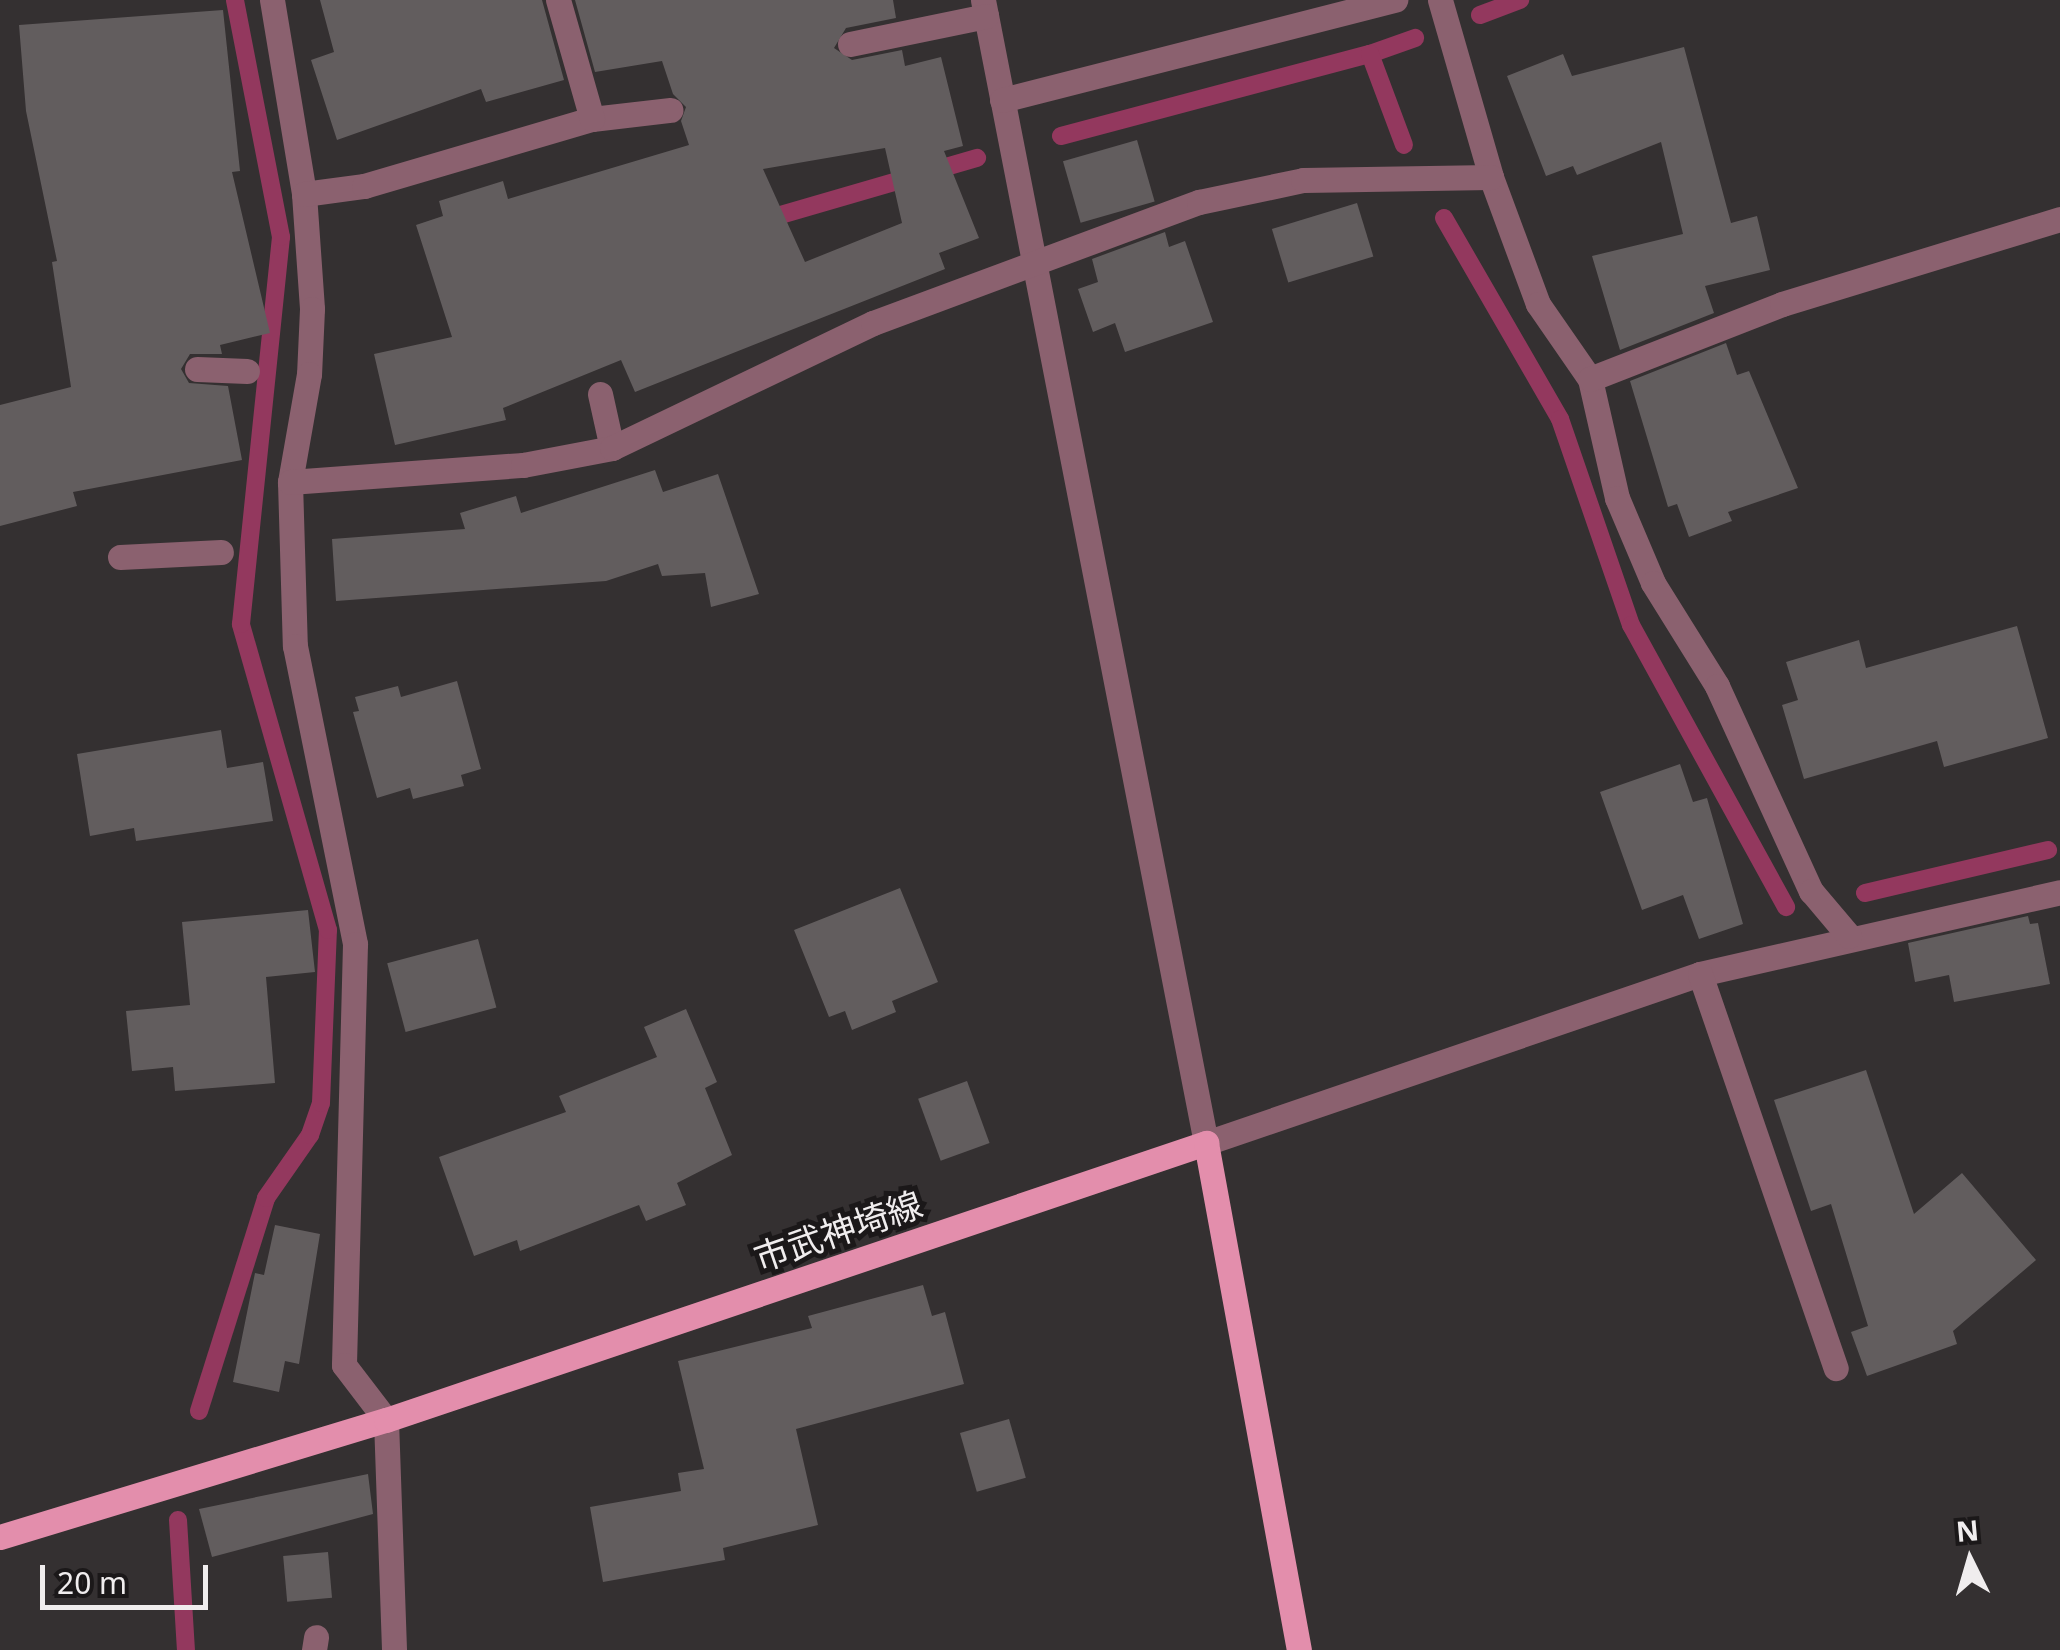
<!DOCTYPE html>
<html>
<head>
<meta charset="utf-8">
<style>
  body { margin:0 }
  #map { position:relative; width:2060px; height:1650px; overflow:hidden; background:#343031; font-family:"Noto Sans","Noto Sans JP",sans-serif }
  div>[style] { position:absolute }
  [style*='--x'] { left:calc(var(--x)*1px); top:calc(var(--y)*1px); width:calc(var(--w)*1px); rotate:calc(var(--a)*1deg) }
  .stream>* { height:18px; margin:-9px; padding:0 9px; transform-origin:9px; border-radius:9px; background:#93385e }
  .building>* { inset:0; background:#625d5e; transform-origin:0 0 }
  .minor>* { height:25px; margin:-12.5px; padding:0 12.5px; transform-origin:12.5px; border-radius:12.5px; background:#8b616f }
  .major>* { height:25px; margin:-12.5px; padding:0 12.5px; transform-origin:12.5px; border-radius:12.5px; background:#e38eac }
  span { translate:-50% -50%; white-space:nowrap; text-align:center; line-height:1.15; -webkit-text-stroke:10px #1b1819; paint-order:stroke }
  .street-label { font-size:35px; color:#f0edee }
  .north { position:absolute; left:1920px; top:1510px; width:100px; height:100px; -webkit-text-stroke:8px #1b1819; paint-order:stroke; rotate:355deg; font-size:28px; font-weight:700; line-height:40px; text-align:center; color:#f0edee }
  .north::after { content:''; display:block; margin:auto; width:35px; height:45px; background:#f0edee; clip-path:polygon(50% 0,100% 100%,50% 72%,0 100%) }
  .scale { position:absolute; left:40px; top:1565px; width:168px; height:45px; box-sizing:border-box; border:5px solid #f0edee; border-top:0; padding-left:12px; font-size:30px; line-height:35px; white-space:nowrap; color:#f0edee; -webkit-text-stroke:8px #1b1819; paint-order:stroke }
</style>
</head>
<body>
<div id="map">
  <div class="stream">
    <i style="--x:1480;--y:15;--w:43;--a:-20.6"></i>
    <i style="--x:1370;--y:54;--w:48;--a:-19.6"></i>
    <i style="--x:1061;--y:136;--w:320;--a:-14.9"></i>
    <i style="--x:1370;--y:54;--w:97;--a:69.5"></i>
    <i style="--x:1444;--y:218;--w:232;--a:60"></i>
    <i style="--x:1560;--y:419;--w:218;--a:71"></i>
    <i style="--x:1631;--y:625;--w:322;--a:61.2"></i>
    <i style="--x:763;--y:220;--w:223;--a:-16.2"></i>
    <i style="--x:1865;--y:893;--w:188;--a:-13.2"></i>
    <i style="--x:199;--y:1411;--w:223;--a:-72.5"></i>
    <i style="--x:266;--y:1198;--w:77;--a:-55.1"></i>
    <i style="--x:310;--y:1135;--w:34;--a:-71"></i>
    <i style="--x:321;--y:1103;--w:173;--a:-87.7"></i>
    <i style="--x:328;--y:930;--w:318;--a:-105.9"></i>
    <i style="--x:241;--y:624;--w:389;--a:-84.1"></i>
    <i style="--x:281;--y:237;--w:241;--a:-101"></i>
    <i style="--x:178;--y:1520;--w:130;--a:86.5"></i>
  </div>
  <div class="building">
    <i style="clip-path:polygon(320px 0,542px 0,564px 80px,486px 102px,481px 89px,337px 140px,311px 60px,334px 52px)"></i>
    <i style="clip-path:polygon(evenodd,575px 0,893px 0,896px 18px,846px 28px,834px 48px,852px 60px,902px 50px,905px 66px,941px 57px,963px 146px,944px 151px,979px 238px,939px 253px,945px 269px,635px 392px,621px 360px,503px 408px,506px 420px,395px 445px,374px 354px,452px 337px,416px 225px,443px 216px,439px 201px,503px 181px,508px 199px,689px 145px,681px 121px,686px 107px,673px 94px,662px 61px,595px 72px,575px 0,885px 148px,902px 223px,805px 262px,763px 169px,885px 148px)"></i>
    <i style="clip-path:polygon(223px 10px,240px 171px,232px 172px,270px 333px,220px 345px,222px 354px,190px 354px,181px 369px,189px 383px,228px 386px,242px 460px,73px 492px,77px 506px,0 526px,0 405px,71px 387px,52px 262px,57px 261px,26px 111px,19px 25px)"></i>
    <i style="clip-path:polygon(1684px 47px,1731px 223px,1757px 216px,1770px 270px,1705px 286px,1714px 313px,1620px 350px,1592px 256px,1683px 234px,1661px 142px,1577px 175px,1573px 166px,1546px 176px,1507px 76px,1563px 54px,1572px 76px)"></i>
    <i style="left:1137px;top:140px;width:64px;height:77px;rotate:74deg"></i>
    <i style="left:1357px;top:203px;width:56px;height:89px;rotate:73deg"></i>
    <i style="clip-path:polygon(1165px 232px,1169px 247px,1185px 241px,1213px 322px,1125px 352px,1115px 323px,1093px 332px,1078px 289px,1098px 282px,1092px 259px)"></i>
    <i style="clip-path:polygon(1726px 343px,1737px 375px,1749px 371px,1798px 488px,1728px 512px,1732px 521px,1689px 537px,1677px 504px,1668px 507px,1630px 381px)"></i>
    <i style="clip-path:polygon(655px 470px,663px 492px,718px 474px,759px 594px,711px 607px,705px 573px,662px 576px,658px 564px,606px 581px,336px 601px,332px 539px,465px 529px,460px 513px,516px 496px,521px 513px)"></i>
    <i style="clip-path:polygon(2017px 626px,2048px 738px,1944px 767px,1937px 741px,1804px 779px,1782px 705px,1798px 700px,1786px 662px,1859px 640px,1866px 668px)"></i>
    <i style="clip-path:polygon(457px 681px,481px 769px,461px 775px,464px 786px,413px 799px,410px 788px,377px 798px,353px 712px,359px 711px,355px 697px,398px 686px,401px 697px)"></i>
    <i style="clip-path:polygon(221px 730px,227px 768px,263px 762px,273px 821px,136px 841px,134px 828px,90px 836px,77px 754px)"></i>
    <i style="clip-path:polygon(1680px 764px,1693px 802px,1707px 798px,1743px 924px,1699px 939px,1683px 895px,1642px 910px,1600px 792px)"></i>
    <i style="clip-path:polygon(900px 888px,938px 982px,892px 1001px,896px 1012px,852px 1030px,845px 1011px,829px 1017px,794px 930px)"></i>
    <i style="clip-path:polygon(308px 910px,315px 972px,266px 977px,275px 1083px,175px 1091px,173px 1067px,132px 1071px,126px 1011px,190px 1005px,182px 922px)"></i>
    <i style="clip-path:polygon(2028px 916px,2030px 924px,2038px 923px,2050px 984px,1954px 1002px,1949px 975px,1915px 982px,1908px 943px)"></i>
    <i style="left:478px;top:939px;width:71px;height:94px;rotate:75deg"></i>
    <i style="clip-path:polygon(686px 1009px,717px 1082px,705px 1088px,732px 1155px,677px 1183px,686px 1205px,646px 1221px,639px 1205px,520px 1251px,517px 1240px,474px 1256px,439px 1157px,566px 1112px,559px 1096px,657px 1057px,644px 1027px)"></i>
    <i style="clip-path:polygon(1866px 1070px,1914px 1214px,1962px 1173px,2036px 1260px,1953px 1331px,1957px 1344px,1867px 1376px,1851px 1332px,1868px 1326px,1831px 1204px,1811px 1211px,1774px 1100px)"></i>
    <i style="left:967px;top:1081px;width:66px;height:52px;rotate:70deg"></i>
    <i style="clip-path:polygon(275px 1225px,320px 1234px,299px 1364px,285px 1361px,279px 1392px,233px 1382px,255px 1273px,264px 1275px)"></i>
    <i style="clip-path:polygon(923px 1285px,932px 1316px,945px 1312px,964px 1384px,796px 1429px,818px 1525px,723px 1548px,725px 1560px,603px 1582px,590px 1507px,681px 1491px,678px 1473px,704px 1469px,678px 1361px,812px 1328px,808px 1316px)"></i>
    <i style="left:1009px;top:1419px;width:61px;height:51px;rotate:74deg"></i>
    <i style="clip-path:polygon(368px 1474px,373px 1514px,212px 1557px,199px 1509px)"></i>
    <i style="left:328px;top:1552px;width:46px;height:45px;rotate:85deg"></i>
  </div>
  <div class="minor">
    <i style="--x:272;--y:0;--w:197;--a:80.6"></i>
    <i style="--x:304;--y:194;--w:115;--a:86"></i>
    <i style="--x:312;--y:309;--w:65;--a:92.6"></i>
    <i style="--x:309;--y:374;--w:110;--a:100"></i>
    <i style="--x:290;--y:482;--w:164;--a:88.3"></i>
    <i style="--x:295;--y:646;--w:304;--a:78.6"></i>
    <i style="--x:355;--y:944;--w:421;--a:91.5"></i>
    <i style="--x:344;--y:1365;--w:69;--a:52.6"></i>
    <i style="--x:386;--y:1420;--w:230;--a:88"></i>
    <i style="--x:983;--y:0;--w:1165;--a:78.96"></i>
    <i style="--x:1206;--y:1143;--w:522;--a:-18.89"></i>
    <i style="--x:1700;--y:974;--w:369;--a:-12.8"></i>
    <i style="--x:1440;--y:0;--w:184;--a:73.9"></i>
    <i style="--x:1491;--y:177;--w:135;--a:69.7"></i>
    <i style="--x:1538;--y:304;--w:91;--a:55.3"></i>
    <i style="--x:1590;--y:379;--w:122;--a:77.2"></i>
    <i style="--x:1617;--y:498;--w:92;--a:67"></i>
    <i style="--x:1653;--y:583;--w:121;--a:58.1"></i>
    <i style="--x:1717;--y:686;--w:226;--a:65.4"></i>
    <i style="--x:1811;--y:891;--w:59;--a:49.8"></i>
    <i style="--x:850;--y:44;--w:139;--a:-11.6"></i>
    <i style="--x:1002;--y:100;--w:406;--a:-14.3"></i>
    <i style="--x:592;--y:119;--w:79;--a:-6.6"></i>
    <i style="--x:304;--y:194;--w:61;--a:-7.6"></i>
    <i style="--x:364;--y:186;--w:238;--a:-16.4"></i>
    <i style="--x:592;--y:119;--w:124;--a:-105.9"></i>
    <i style="--x:197;--y:369;--w:50;--a:2.3"></i>
    <i style="--x:1590;--y:379;--w:206;--a:-21.3"></i>
    <i style="--x:1782;--y:304;--w:291;--a:-17"></i>
    <i style="--x:600;--y:394;--w:55;--a:77.5"></i>
    <i style="--x:290;--y:482;--w:234;--a:-4.2"></i>
    <i style="--x:523;--y:465;--w:91;--a:-10.8"></i>
    <i style="--x:612;--y:448;--w:289;--a:-25.6"></i>
    <i style="--x:873;--y:323;--w:348;--a:-20.4"></i>
    <i style="--x:1199;--y:202;--w:106;--a:-11.9"></i>
    <i style="--x:1303;--y:180;--w:188;--a:-0.9"></i>
    <i style="--x:120;--y:557;--w:101;--a:-2.8"></i>
    <i style="--x:1700;--y:974;--w:417;--a:71"></i>
    <i style="--x:314;--y:1650;--w:13;--a:-81"></i>
  </div>
  <div class="major">
    <i style="--x:0;--y:1537;--w:403;--a:-16.9"></i>
    <i style="--x:386;--y:1420;--w:866;--a:-18.67"></i>
    <i style="--x:1206;--y:1143;--w:515;--a:79.61"></i>
  </div>
  <div class="street-label">
    <span style="left:838px;top:1231px;rotate:-19deg">市武神埼線</span>
  </div>
  <div class="north">N</div>
  <div class="scale">20 m</div>
</div>
</body>
</html>
